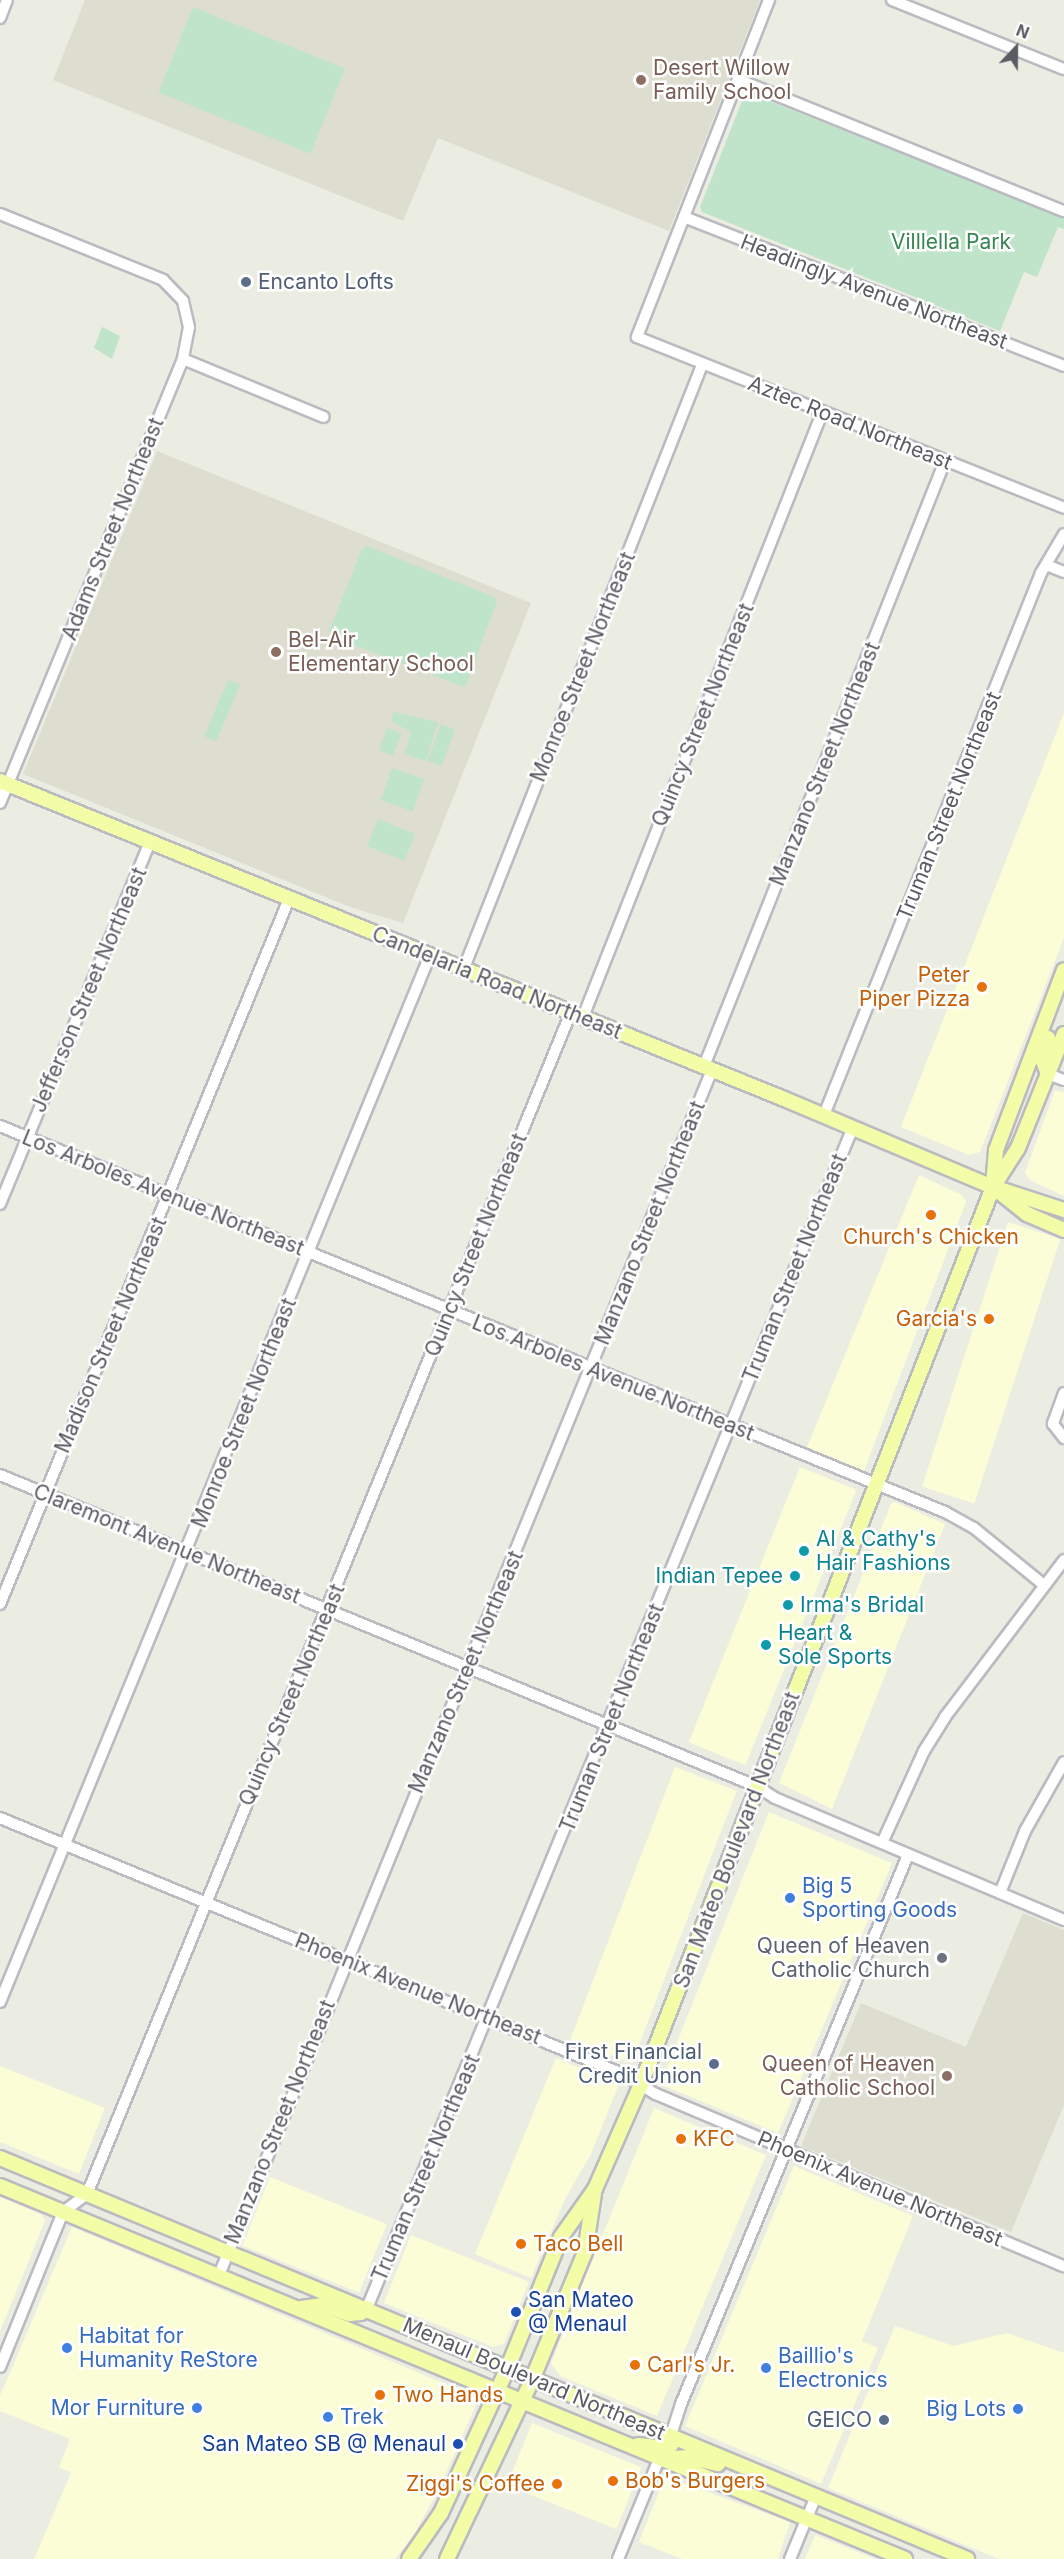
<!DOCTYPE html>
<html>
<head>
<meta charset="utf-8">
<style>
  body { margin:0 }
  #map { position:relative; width:1064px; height:2559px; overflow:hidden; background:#ecede2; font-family:Inter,sans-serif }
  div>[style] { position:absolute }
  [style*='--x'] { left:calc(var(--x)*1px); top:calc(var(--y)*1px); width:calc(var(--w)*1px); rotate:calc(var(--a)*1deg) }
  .commercial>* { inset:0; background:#fbfdd7; transform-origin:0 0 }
  .education>* { inset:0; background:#ddddd0 }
  .green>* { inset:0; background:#bfe4c9; transform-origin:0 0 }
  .roads { filter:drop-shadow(2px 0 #babac1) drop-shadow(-2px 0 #babac1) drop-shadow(0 2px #babac1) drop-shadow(0 -2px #babac1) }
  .minor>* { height:10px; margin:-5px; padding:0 5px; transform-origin:5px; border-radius:5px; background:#fff }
  .major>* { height:14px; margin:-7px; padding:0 7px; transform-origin:7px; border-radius:7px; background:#f3fda7 }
  .dots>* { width:16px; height:16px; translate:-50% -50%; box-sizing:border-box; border:3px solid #fff; border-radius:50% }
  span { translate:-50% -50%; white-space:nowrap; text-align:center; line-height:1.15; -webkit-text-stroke:5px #fff; paint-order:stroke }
  .education-label { font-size:21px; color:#785e54 }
  .left { translate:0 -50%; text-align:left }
  .right { translate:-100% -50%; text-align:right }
  .park-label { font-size:21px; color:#378550 }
  .service-label { font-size:21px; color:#4e5e75 }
  .street-label { font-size:21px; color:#5a5c63 }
  .food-label { font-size:21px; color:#c56008 }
  .culture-label { font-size:21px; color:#0d838f }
  .shop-label { font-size:21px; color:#366cbe }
  .worship-label { font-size:21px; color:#5b616d }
  .transit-label { font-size:21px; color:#164399 }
  .north { position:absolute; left:986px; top:18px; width:60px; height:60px; -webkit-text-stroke:4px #fff; paint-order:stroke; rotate:22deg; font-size:16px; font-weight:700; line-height:24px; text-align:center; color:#5a5c63 }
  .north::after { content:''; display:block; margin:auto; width:21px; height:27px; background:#5a5c63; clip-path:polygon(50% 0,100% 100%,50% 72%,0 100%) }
</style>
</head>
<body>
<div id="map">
  <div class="commercial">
    <i style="clip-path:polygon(1064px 713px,1064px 938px,980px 1152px,969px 1155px,901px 1127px)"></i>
    <i style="clip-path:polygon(1055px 1090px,1064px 1093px,1064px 1196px,1030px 1180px,1025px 1173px)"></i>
    <i style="clip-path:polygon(919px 1175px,962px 1195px,966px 1202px,864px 1471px,807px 1447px)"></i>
    <i style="left:1008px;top:1222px;width:55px;height:278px;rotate:18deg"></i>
    <i style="left:800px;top:1467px;width:61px;height:297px;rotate:22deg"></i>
    <i style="clip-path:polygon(895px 1502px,945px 1524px,832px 1809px,779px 1783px,891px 1504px)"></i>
    <i style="left:675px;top:1767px;width:66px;height:292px;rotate:21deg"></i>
    <i style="clip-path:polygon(769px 1812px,892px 1863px,778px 2133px,662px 2085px,662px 2080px)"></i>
    <i style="clip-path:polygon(556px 2058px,619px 2084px,591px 2154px,566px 2197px,531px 2278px,475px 2254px)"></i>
    <i style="clip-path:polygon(0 2066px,105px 2108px,79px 2174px,0 2142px)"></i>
    <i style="clip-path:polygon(654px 2108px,766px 2155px,657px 2416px,560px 2376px,551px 2363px)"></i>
    <i style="clip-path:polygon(794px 2166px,913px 2216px,862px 2341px,878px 2348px,821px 2484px,685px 2426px)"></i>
    <i style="left:270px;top:2177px;width:126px;height:74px;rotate:22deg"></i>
    <i style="clip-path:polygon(0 2197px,42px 2215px,45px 2221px,0 2331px)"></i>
    <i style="clip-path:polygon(72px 2227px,472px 2395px,475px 2407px,438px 2491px,413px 2536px,395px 2559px,34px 2559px,71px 2473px,59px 2467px,70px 2439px,0 2411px,0 2396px)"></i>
    <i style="clip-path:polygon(411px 2235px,529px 2282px,504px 2344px,493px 2347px,384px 2303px)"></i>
    <i style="clip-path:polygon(895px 2326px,954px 2346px,1007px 2333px,1064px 2353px,1064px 2559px,999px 2559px,828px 2488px)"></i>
    <i style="left:532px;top:2423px;width:118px;height:67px;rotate:22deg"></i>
    <i style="clip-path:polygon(669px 2478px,790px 2522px,778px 2559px,682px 2559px,639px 2542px,663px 2482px)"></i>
    <i style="clip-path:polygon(815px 2535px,818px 2536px,875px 2559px,805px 2559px)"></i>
  </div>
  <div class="education">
    <i style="clip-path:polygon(85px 0,760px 0,669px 231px,438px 138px,403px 221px,53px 80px)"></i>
    <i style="clip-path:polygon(157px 451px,531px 603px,403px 923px,350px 907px,23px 774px)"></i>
    <i style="clip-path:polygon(1023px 1913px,1064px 1930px,1064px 2105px,1011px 2232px,801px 2146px,861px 2003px,966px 2047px)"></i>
  </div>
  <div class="green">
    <i style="left:193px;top:7px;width:164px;height:92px;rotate:22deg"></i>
    <i style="clip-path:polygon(754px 95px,1064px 218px,1064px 229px,1058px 227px,1037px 277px,1024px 272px,1000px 331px,702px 212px,700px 207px,742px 101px)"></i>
    <i style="clip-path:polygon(102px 327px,120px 336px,112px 359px,94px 348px)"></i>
    <i style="clip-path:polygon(367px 546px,494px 597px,497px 602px,465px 687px,332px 637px,329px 631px,362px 549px)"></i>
    <i style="left:228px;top:680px;width:13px;height:61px;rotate:23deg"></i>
    <i style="clip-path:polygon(394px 712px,438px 722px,426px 761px,404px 754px,411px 732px,391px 721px)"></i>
    <i style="left:441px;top:724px;width:15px;height:39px;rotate:20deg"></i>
    <i style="left:387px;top:728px;width:15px;height:24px;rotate:20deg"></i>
    <i style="left:392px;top:768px;width:34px;height:34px;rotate:19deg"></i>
    <i style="left:378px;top:819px;width:40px;height:29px;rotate:22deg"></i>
  </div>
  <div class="roads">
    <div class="minor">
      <i style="--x:769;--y:0;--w:362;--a:111.4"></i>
      <i style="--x:637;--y:337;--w:460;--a:21.8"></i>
      <i style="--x:892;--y:0;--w:185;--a:21.9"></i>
      <i style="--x:0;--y:18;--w:19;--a:-69"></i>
      <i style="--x:739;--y:80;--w:350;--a:22"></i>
      <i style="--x:0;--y:214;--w:176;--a:22"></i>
      <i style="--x:163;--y:280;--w:29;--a:46"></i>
      <i style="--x:183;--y:301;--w:27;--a:77"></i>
      <i style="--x:189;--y:327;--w:33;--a:101"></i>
      <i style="--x:183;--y:359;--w:480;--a:112.4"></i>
      <i style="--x:684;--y:217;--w:408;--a:21.4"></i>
      <i style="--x:183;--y:359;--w:152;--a:22.4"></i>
      <i style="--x:1049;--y:566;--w:16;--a:22"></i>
      <i style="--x:464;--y:968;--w:648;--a:-68.46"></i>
      <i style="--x:583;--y:1017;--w:650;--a:-68.41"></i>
      <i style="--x:704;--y:1066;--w:651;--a:-68.28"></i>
      <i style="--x:1048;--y:1074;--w:17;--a:21"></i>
      <i style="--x:824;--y:1115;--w:584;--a:-68.18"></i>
      <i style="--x:1041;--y:573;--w:45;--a:-59.5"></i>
      <i style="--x:0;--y:1126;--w:1021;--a:22.22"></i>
      <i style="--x:945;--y:1512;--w:33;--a:29"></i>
      <i style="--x:974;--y:1528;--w:90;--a:39.2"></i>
      <i style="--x:0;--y:1204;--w:392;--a:-67.5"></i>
      <i style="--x:1064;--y:1393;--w:33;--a:110"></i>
      <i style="--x:1053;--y:1424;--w:18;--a:52"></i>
      <i style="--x:0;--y:1475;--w:820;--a:22.37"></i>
      <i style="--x:758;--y:1787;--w:20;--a:33"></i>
      <i style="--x:775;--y:1798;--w:314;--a:22.9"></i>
      <i style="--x:0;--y:1604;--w:762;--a:-67.71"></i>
      <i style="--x:0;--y:1818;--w:676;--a:22.35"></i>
      <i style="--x:625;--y:2075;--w:36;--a:32"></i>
      <i style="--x:656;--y:2094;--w:443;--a:22.9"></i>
      <i style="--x:882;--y:1843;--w:101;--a:-65.5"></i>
      <i style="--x:924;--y:1751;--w:40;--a:-58"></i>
      <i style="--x:945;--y:1717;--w:197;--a:-52.8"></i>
      <i style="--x:1000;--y:1893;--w:67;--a:-68"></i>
      <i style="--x:1025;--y:1831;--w:79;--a:-60.5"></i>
      <i style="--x:0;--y:2002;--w:1132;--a:-67.67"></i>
      <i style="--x:219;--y:2275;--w:1302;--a:-67.75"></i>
      <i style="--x:367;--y:2308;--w:1277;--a:-67.63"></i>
      <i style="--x:0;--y:2367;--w:167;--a:-67.9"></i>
      <i style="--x:63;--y:2212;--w:30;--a:-37"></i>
      <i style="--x:87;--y:2194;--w:1277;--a:-67.73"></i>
      <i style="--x:670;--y:2438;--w:36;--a:-72"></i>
      <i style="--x:681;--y:2404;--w:594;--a:-67.54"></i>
      <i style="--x:618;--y:2559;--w:108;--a:-67.7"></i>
      <i style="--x:790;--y:2559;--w:68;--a:-67.6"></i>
    </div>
    <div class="major">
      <i style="--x:0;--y:781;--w:844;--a:22.07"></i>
      <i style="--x:782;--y:1098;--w:229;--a:22.9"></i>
      <i style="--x:993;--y:1187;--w:75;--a:17.9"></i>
      <i style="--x:1048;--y:1038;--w:22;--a:106"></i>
      <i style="--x:1042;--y:1059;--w:16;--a:68"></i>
      <i style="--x:993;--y:1185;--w:35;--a:-85"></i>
      <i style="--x:996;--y:1150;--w:192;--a:-69.3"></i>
      <i style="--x:997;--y:1190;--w:38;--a:39"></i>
      <i style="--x:1027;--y:1214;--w:40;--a:23.4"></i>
      <i style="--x:0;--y:2158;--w:1047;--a:22.52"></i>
      <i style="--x:0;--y:2186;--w:979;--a:22.4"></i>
      <i style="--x:301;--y:2308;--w:22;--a:-8"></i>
      <i style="--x:323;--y:2305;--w:28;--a:19"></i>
      <i style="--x:349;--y:2314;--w:12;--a:-5"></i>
      <i style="--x:361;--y:2313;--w:8;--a:-40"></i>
      <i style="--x:638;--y:2445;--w:28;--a:6"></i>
      <i style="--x:666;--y:2448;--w:6;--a:-31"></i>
      <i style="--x:671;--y:2445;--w:7;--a:-98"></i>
      <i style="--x:661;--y:2459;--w:28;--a:-4"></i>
      <i style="--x:689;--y:2457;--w:30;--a:14"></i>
      <i style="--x:409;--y:2559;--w:56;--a:-55.2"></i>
      <i style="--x:441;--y:2513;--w:161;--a:-65.3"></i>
      <i style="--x:508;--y:2367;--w:140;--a:-67.8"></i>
      <i style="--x:561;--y:2237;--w:59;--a:-54.7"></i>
      <i style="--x:595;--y:2189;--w:115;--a:-66.3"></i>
      <i style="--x:641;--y:2084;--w:964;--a:-68.57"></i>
      <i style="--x:993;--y:1187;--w:46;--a:-57.3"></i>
      <i style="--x:1018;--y:1148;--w:123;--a:-68"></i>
      <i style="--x:447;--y:2559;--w:198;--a:-64.6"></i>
      <i style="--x:532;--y:2380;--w:139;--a:-67.5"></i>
      <i style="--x:585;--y:2252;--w:59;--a:-81.2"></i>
    </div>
  </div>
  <div class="dots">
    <i style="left:641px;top:80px;background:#8d6e63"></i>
    <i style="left:246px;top:282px;background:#5c6f8a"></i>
    <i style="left:276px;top:652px;background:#8d6e63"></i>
    <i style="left:982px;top:987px;background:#e8710a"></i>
    <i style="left:931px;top:1215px;background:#e8710a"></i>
    <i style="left:989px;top:1319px;background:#e8710a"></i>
    <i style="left:804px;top:1551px;background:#0f9aa8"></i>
    <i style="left:795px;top:1576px;background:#0f9aa8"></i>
    <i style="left:788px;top:1605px;background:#0f9aa8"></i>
    <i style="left:766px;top:1645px;background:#0f9aa8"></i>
    <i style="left:790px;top:1898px;background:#3f7fe0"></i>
    <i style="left:942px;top:1958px;background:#6b7280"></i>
    <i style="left:714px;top:2064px;background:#5c6f8a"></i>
    <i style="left:947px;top:2076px;background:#8d6e63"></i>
    <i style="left:681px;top:2139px;background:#e8710a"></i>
    <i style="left:521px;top:2244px;background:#e8710a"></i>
    <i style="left:516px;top:2312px;background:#1a4fb4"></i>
    <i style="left:67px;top:2348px;background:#3f7fe0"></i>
    <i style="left:635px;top:2365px;background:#e8710a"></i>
    <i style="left:766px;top:2368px;background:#3f7fe0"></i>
    <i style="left:380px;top:2395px;background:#e8710a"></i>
    <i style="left:197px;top:2408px;background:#3f7fe0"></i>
    <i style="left:1018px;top:2409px;background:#3f7fe0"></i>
    <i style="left:328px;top:2417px;background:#3f7fe0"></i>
    <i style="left:884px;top:2420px;background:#5c6f8a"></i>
    <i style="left:458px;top:2444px;background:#1a4fb4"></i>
    <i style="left:613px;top:2481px;background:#e8710a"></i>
    <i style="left:557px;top:2484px;background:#e8710a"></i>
  </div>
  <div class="education-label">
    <span class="left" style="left:653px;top:80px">Desert Willow<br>Family School</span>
    <span class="left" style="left:288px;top:652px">Bel-Air<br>Elementary School</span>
    <span class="right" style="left:935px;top:2076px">Queen of Heaven<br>Catholic School</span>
  </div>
  <div class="park-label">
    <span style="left:951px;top:242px">Villlella Park</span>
  </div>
  <div class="service-label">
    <span class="left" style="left:258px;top:282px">Encanto Lofts</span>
    <span class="right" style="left:702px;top:2064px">First Financial<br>Credit Union</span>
    <span class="right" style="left:872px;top:2420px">GEICO</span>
  </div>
  <div class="street-label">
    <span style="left:874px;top:292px;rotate:21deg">Headingly Avenue Northeast</span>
    <span style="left:850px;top:423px;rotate:22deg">Aztec Road Northeast</span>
    <span style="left:113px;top:529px;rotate:-68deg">Adams Street Northeast</span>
    <span style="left:583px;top:667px;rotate:-68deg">Monroe Street Northeast</span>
    <span style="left:703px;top:715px;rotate:-68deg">Quincy Street Northeast</span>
    <span style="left:825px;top:764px;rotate:-68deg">Manzano Street Northeast</span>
    <span style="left:949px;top:806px;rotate:-68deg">Truman Street Northeast</span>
    <span style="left:497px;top:983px;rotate:22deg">Candelaria Road Northeast</span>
    <span style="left:89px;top:990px;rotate:-67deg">Jefferson Street Northeast</span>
    <span style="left:163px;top:1193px;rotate:22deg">Los Arboles Avenue Northeast</span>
    <span style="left:650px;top:1223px;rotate:-68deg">Manzano Street Northeast</span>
    <span style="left:476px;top:1245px;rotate:-68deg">Quincy Street Northeast</span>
    <span style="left:795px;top:1268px;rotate:-68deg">Truman Street Northeast</span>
    <span style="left:111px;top:1335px;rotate:-67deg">Madison Street Northeast</span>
    <span style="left:613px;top:1378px;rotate:22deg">Los Arboles Avenue Northeast</span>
    <span style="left:244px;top:1413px;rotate:-68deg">Monroe Street Northeast</span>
    <span style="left:167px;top:1544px;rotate:22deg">Claremont Avenue Northeast</span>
    <span style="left:466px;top:1672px;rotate:-67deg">Manzano Street Northeast</span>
    <span style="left:292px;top:1695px;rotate:-67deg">Quincy Street Northeast</span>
    <span style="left:612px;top:1718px;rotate:-68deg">Truman Street Northeast</span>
    <span style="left:737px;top:1840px;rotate:-69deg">San Mateo Boulevard Northeast</span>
    <span style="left:418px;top:1989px;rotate:22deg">Phoenix Avenue Northeast</span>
    <span style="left:280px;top:2122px;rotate:-68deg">Manzano Street Northeast</span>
    <span style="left:426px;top:2168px;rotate:-67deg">Truman Street Northeast</span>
    <span style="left:880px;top:2189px;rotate:23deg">Phoenix Avenue Northeast</span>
    <span style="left:534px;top:2379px;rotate:23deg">Menaul Boulevard Northeast</span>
  </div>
  <div class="food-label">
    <span class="right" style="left:970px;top:987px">Peter<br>Piper Pizza</span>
    <span style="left:931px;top:1237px">Church's Chicken</span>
    <span class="right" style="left:977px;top:1319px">Garcia's</span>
    <span class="left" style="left:693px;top:2139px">KFC</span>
    <span class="left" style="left:533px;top:2244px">Taco Bell</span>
    <span class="left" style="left:647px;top:2365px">Carl's Jr.</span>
    <span class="left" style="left:392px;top:2395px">Two Hands</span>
    <span class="left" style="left:625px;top:2481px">Bob's Burgers</span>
    <span class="right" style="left:545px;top:2484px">Ziggi's Coffee</span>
  </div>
  <div class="culture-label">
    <span class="left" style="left:816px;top:1551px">Al &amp; Cathy's<br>Hair Fashions</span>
    <span class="right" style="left:783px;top:1576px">Indian Tepee</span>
    <span class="left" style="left:800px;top:1605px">Irma's Bridal</span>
    <span class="left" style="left:778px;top:1645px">Heart &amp;<br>Sole Sports</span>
  </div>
  <div class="shop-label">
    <span class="left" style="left:802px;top:1898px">Big 5<br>Sporting Goods</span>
    <span class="left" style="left:79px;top:2348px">Habitat for<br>Humanity ReStore</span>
    <span class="left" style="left:778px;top:2368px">Baillio's<br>Electronics</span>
    <span class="right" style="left:185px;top:2408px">Mor Furniture</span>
    <span class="right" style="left:1006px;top:2409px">Big Lots</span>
    <span class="left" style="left:340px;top:2417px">Trek</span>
  </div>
  <div class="worship-label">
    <span class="right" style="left:930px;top:1958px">Queen of Heaven<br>Catholic Church</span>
  </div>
  <div class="transit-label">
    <span class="left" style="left:528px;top:2312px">San Mateo<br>@ Menaul</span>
    <span class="right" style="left:446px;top:2444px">San Mateo SB @ Menaul</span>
  </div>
  <div class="north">N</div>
</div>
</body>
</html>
